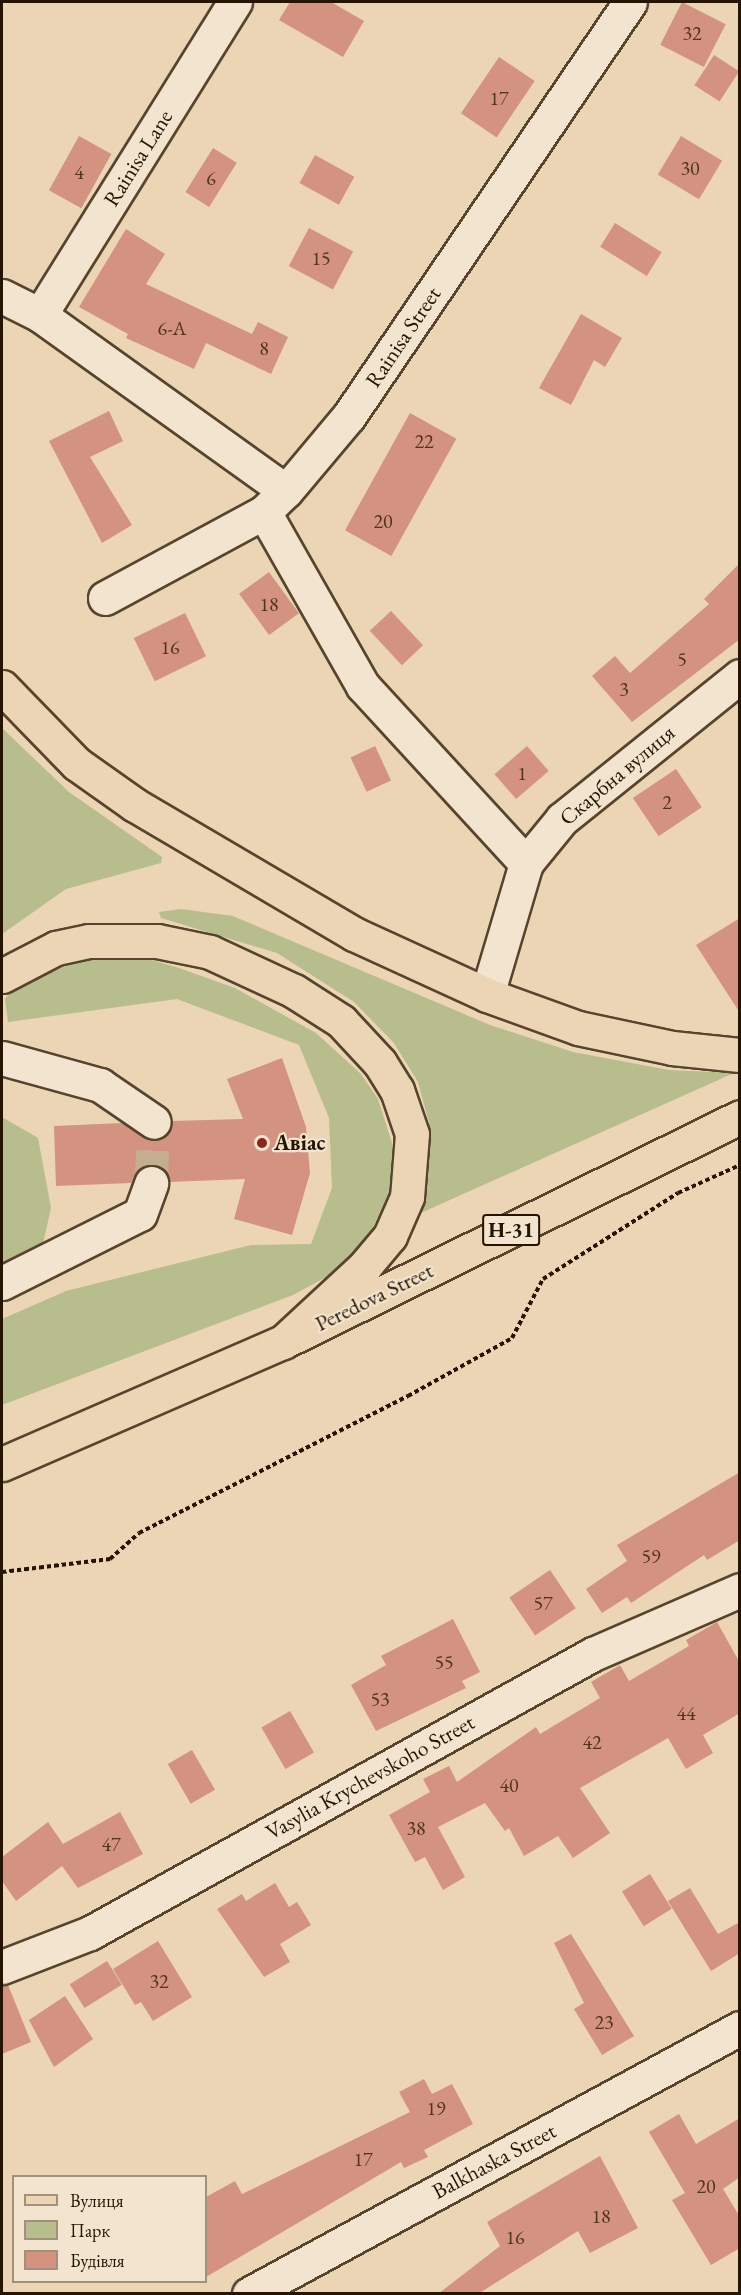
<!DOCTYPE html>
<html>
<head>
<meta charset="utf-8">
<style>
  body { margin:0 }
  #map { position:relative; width:741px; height:2295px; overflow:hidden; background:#ebd5b4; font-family:"EB Garamond",serif }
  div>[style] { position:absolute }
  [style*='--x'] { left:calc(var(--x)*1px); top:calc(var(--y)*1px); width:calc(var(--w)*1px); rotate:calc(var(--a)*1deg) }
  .green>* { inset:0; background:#b7bd8d }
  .building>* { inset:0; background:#d49280; transform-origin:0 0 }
  .minor-tunnel>* { height:33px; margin-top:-16.5px; transform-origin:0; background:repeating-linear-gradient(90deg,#c3ae90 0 33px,transparent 0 49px) }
  .path>* { height:4px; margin-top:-2px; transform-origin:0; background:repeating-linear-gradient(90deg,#241400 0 4.5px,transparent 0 7.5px) }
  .roads { filter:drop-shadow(2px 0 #56442d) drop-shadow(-2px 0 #56442d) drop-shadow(0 2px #56442d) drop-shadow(0 -2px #56442d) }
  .minor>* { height:33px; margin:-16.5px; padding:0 16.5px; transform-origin:16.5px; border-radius:16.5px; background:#f2e4ce }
  .major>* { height:33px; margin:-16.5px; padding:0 16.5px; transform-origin:16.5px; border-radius:16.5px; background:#ebd5b4 }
  .highway>* { height:33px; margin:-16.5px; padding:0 16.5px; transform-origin:16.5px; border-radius:16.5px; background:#ebd5b4 }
  .dots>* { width:16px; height:16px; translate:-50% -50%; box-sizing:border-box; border:3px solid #f2e4ce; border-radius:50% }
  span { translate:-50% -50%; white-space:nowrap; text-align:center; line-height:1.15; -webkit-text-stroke:4.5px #f2e4ce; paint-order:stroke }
  .number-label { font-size:20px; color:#503420 }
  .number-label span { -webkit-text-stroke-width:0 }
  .shield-label span { padding:2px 4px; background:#f2e4ce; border:2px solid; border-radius:4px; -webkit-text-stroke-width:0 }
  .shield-label { font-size:21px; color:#241400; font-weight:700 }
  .street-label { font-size:22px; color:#241400 }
  .poi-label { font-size:22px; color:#241400; font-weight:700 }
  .left { translate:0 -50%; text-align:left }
  .frame { position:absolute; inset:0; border:3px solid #241400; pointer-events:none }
  .legend { position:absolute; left:12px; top:2175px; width:195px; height:108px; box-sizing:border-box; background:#f2e4ce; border:2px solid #a0917c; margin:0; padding:8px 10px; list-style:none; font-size:18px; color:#241400 }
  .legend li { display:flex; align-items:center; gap:12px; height:30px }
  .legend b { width:30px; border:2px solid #a0917c }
</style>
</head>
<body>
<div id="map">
  <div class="green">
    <i style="clip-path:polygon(2px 728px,69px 792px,162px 857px,161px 863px,66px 889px,2px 934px)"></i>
    <i style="clip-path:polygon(181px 909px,233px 916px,490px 1025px,573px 1052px,669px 1070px,734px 1073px,414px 1216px,427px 1170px,429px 1123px,418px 1082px,394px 1043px,354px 1002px,277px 953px,161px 918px,159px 912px)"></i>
    <i style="clip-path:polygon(86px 958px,148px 959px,179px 968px,235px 988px,316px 1033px,361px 1074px,378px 1099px,393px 1146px,389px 1196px,367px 1238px,332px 1274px,293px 1295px,2px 1405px,2px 1319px,66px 1291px,251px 1245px,311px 1244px,332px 1188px,329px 1118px,299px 1045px,177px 999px,8px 1022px,5px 999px,14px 987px)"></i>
    <i style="clip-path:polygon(2px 1117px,38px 1138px,51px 1208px,40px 1257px,2px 1269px)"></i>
  </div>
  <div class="building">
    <i style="clip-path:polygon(290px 2px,331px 2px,364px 21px,343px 57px,279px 20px)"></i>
    <i style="left:682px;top:2px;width:49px;height:48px;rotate:27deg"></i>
    <i style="left:714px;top:55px;width:30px;height:36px;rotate:33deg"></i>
    <i style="left:499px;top:57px;width:43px;height:68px;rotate:34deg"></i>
    <i style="left:79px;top:136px;width:37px;height:62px;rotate:29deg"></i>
    <i style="left:681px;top:136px;width:48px;height:45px;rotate:31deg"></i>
    <i style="left:213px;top:148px;width:28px;height:52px;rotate:32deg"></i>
    <i style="left:315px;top:155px;width:45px;height:32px;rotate:29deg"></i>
    <i style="left:615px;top:223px;width:55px;height:28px;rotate:32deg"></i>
    <i style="left:309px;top:228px;width:50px;height:43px;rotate:28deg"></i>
    <i style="clip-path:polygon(126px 229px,165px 254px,146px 284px,252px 334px,258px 322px,288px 337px,271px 374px,206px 343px,194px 369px,126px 338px,128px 334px,79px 307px)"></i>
    <i style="clip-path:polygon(581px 314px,622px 338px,605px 367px,594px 360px,571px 405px,539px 388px)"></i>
    <i style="clip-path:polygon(109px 411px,123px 441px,90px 457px,132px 525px,102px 543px,49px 441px)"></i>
    <i style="left:410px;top:413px;width:53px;height:134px;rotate:29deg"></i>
    <i style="clip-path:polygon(740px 563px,740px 639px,632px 722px,592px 676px,615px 656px,630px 673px,709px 604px,704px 599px)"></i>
    <i style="left:269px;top:572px;width:51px;height:37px;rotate:54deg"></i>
    <i style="left:391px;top:611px;width:47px;height:29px;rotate:47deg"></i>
    <i style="left:185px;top:613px;width:48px;height:57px;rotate:64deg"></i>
    <i style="left:375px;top:746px;width:38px;height:27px;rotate:65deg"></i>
    <i style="left:527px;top:746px;width:33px;height:43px;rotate:49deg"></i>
    <i style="left:676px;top:769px;width:46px;height:52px;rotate:56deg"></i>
    <i style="clip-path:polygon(740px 918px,740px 1013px,696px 945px)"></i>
    <i style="clip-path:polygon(282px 1058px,306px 1127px,310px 1173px,292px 1235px,234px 1219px,245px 1179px,169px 1182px,165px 1170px,148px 1165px,131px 1183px,56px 1186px,54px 1126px,123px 1123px,153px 1141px,169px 1133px,172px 1121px,243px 1119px,227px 1079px)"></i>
    <i style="clip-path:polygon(740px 1472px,740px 1540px,707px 1560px,704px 1555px,631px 1603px,627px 1597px,602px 1613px,586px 1589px,627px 1561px,617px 1545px)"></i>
    <i style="left:550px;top:1570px;width:46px;height:49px;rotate:56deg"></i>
    <i style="clip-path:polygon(453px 1619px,480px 1672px,462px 1681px,466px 1688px,376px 1731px,351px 1685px,386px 1665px,381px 1656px)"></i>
    <i style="clip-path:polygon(717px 1622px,740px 1663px,740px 1713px,703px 1735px,713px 1753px,686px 1769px,668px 1738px,580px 1788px,610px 1833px,573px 1858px,558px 1836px,524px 1856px,509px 1828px,505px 1831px,485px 1803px,438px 1827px,465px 1877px,443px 1890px,425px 1857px,415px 1862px,389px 1815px,430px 1792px,423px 1779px,449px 1766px,457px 1782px,536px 1727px,540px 1734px,600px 1698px,591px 1682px,620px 1665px,629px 1681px,689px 1646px,686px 1640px)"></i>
    <i style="left:290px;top:1711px;width:48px;height:33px;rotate:60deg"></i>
    <i style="left:192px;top:1750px;width:46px;height:28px;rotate:60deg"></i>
    <i style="clip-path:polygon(120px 1812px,143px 1854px,78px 1888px,62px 1866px,16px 1901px,2px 1881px,2px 1857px,48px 1822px,63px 1844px)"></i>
    <i style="left:650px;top:1874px;width:41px;height:33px;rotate:58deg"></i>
    <i style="clip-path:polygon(275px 1883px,289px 1907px,297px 1902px,311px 1925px,280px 1944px,290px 1962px,264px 1977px,217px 1909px,242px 1894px,246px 1901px)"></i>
    <i style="clip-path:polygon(690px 1888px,718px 1934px,740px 1922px,740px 1953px,711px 1971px,668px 1901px)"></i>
    <i style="clip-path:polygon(571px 1934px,634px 2036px,602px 2055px,574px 2009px,584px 2003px,554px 1943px)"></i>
    <i style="clip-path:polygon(158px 1941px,192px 1997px,153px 2021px,141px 2002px,135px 2005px,113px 1969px)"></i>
    <i style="left:107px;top:1961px;width:28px;height:44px;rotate:58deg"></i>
    <i style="clip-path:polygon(2px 1985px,8px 1985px,31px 2042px,2px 2054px)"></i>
    <i style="clip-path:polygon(65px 1996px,93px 2039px,54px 2067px,29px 2020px)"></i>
    <i style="clip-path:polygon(424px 2079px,432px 2094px,452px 2084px,473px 2124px,424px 2150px,428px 2157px,404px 2168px,401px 2162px,206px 2277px,206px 2197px,235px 2181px,242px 2194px,410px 2112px,399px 2092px)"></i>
    <i style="clip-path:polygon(679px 2114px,696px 2144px,740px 2118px,740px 2177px,723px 2189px,740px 2217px,740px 2248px,711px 2265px,672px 2200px,685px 2193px,649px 2132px)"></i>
    <i style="clip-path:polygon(600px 2156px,638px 2228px,590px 2253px,578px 2231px,478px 2294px,438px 2294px,500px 2246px,487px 2222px)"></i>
  </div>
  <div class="minor-tunnel">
    <i style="--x:151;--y:1183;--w:61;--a:-87.2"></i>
  </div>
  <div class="path">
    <i style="--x:2;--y:1572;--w:109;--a:-6.9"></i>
    <i style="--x:110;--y:1559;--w:39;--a:-42"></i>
    <i style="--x:139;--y:1533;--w:302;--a:-27"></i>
    <i style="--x:408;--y:1396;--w:119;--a:-29.1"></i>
    <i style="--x:512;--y:1338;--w:67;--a:-62.3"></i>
    <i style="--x:543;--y:1279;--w:160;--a:-32.5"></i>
    <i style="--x:678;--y:1193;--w:68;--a:-24.3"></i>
  </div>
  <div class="roads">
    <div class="minor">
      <i style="--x:2;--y:296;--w:42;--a:26.6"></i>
      <i style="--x:40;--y:315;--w:302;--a:35.6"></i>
      <i style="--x:40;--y:315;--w:369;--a:-58.1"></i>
      <i style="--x:264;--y:512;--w:200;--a:60.4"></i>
      <i style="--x:363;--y:686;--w:241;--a:47.4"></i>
      <i style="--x:105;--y:598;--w:181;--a:-28.4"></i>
      <i style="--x:264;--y:512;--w:30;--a:-44"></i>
      <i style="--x:286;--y:491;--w:98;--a:-50"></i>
      <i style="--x:349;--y:416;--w:500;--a:-55.83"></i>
      <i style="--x:487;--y:995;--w:138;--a:-73.5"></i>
      <i style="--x:526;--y:863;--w:57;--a:-50.7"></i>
      <i style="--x:562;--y:819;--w:228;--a:-38.8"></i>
      <i style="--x:2;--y:1058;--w:102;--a:15.4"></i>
      <i style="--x:100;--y:1085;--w:65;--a:34.4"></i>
      <i style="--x:2;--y:1283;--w:154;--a:-26.6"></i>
      <i style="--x:140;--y:1214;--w:33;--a:-70"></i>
      <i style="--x:2;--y:1967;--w:94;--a:-21.1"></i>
      <i style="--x:90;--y:1933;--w:575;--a:-29.02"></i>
      <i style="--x:593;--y:1654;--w:160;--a:-23.5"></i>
      <i style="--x:249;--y:2294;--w:558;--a:-28.45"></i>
    </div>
    <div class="major">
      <i style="--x:2;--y:1464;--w:306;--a:-23.5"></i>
      <i style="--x:283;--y:1342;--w:509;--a:-26.21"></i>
    </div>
    <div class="highway">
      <i style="--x:2;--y:687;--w:107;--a:45.8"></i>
      <i style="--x:77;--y:764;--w:71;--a:35.3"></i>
      <i style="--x:135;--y:805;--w:254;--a:30.5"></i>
      <i style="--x:354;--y:934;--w:146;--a:24.6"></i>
      <i style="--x:487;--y:995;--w:97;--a:19.9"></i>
      <i style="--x:578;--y:1028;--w:96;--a:12"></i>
      <i style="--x:672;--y:1048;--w:68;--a:5.9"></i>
      <i style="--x:2;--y:976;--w:61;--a:-27.4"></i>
      <i style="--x:56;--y:948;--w:34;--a:-12"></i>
      <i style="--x:89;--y:941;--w:68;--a:0"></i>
      <i style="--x:157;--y:941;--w:54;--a:11.7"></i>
      <i style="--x:210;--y:952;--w:93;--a:24.9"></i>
      <i style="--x:294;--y:991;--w:56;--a:32.6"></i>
      <i style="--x:341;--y:1021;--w:57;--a:47.1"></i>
      <i style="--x:380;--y:1063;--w:32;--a:58"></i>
      <i style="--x:397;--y:1090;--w:46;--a:71.2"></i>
      <i style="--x:412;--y:1134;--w:63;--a:94.5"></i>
      <i style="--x:407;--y:1197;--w:43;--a:113.6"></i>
      <i style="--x:390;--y:1236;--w:39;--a:130"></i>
      <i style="--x:365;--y:1266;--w:112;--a:137.2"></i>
    </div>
  </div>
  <div class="dots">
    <i style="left:262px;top:1143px;background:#8f2418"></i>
  </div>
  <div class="number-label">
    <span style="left:692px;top:33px">32</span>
    <span style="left:499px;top:98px">17</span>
    <span style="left:690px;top:168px">30</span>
    <span style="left:79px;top:172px">4</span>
    <span style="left:211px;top:178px">6</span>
    <span style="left:321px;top:258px">15</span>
    <span style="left:172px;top:328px">6-А</span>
    <span style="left:264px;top:348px">8</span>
    <span style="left:424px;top:441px">22</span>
    <span style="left:383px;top:521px">20</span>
    <span style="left:269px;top:604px">18</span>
    <span style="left:170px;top:647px">16</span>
    <span style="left:682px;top:659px">5</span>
    <span style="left:624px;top:689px">3</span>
    <span style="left:522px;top:773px">1</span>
    <span style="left:667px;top:802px">2</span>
    <span style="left:651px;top:1556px">59</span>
    <span style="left:543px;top:1603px">57</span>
    <span style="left:444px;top:1662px">55</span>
    <span style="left:380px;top:1699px">53</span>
    <span style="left:686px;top:1713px">44</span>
    <span style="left:592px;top:1742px">42</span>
    <span style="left:509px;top:1785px">40</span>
    <span style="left:416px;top:1828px">38</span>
    <span style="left:111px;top:1844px">47</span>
    <span style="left:159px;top:1981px">32</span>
    <span style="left:604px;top:2022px">23</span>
    <span style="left:436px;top:2108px">19</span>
    <span style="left:363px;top:2159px">17</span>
    <span style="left:706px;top:2186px">20</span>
    <span style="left:601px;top:2216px">18</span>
    <span style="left:515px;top:2237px">16</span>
  </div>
  <div class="shield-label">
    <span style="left:511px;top:1230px">Н-31</span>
  </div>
  <div class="street-label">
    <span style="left:138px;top:158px;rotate:-58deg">Rainisa Lane</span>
    <span style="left:403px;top:337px;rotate:-56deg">Rainisa Street</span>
    <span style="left:617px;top:775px;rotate:-40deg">Скарбна вулиця</span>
    <span style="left:374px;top:1297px;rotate:-26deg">Peredova Street</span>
    <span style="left:370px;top:1777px;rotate:-29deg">Vasylia Krychevskoho Street</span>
    <span style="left:494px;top:2161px;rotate:-28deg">Balkhaska Street</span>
  </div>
  <div class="poi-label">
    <span class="left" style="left:274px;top:1143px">Авіас</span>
  </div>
  <div class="frame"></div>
  <ul class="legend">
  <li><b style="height:8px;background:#ebd5b4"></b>Вулиця</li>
  <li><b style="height:16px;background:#b7bd8d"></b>Парк</li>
  <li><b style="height:16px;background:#d49280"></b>Будівля</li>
  </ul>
</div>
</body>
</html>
